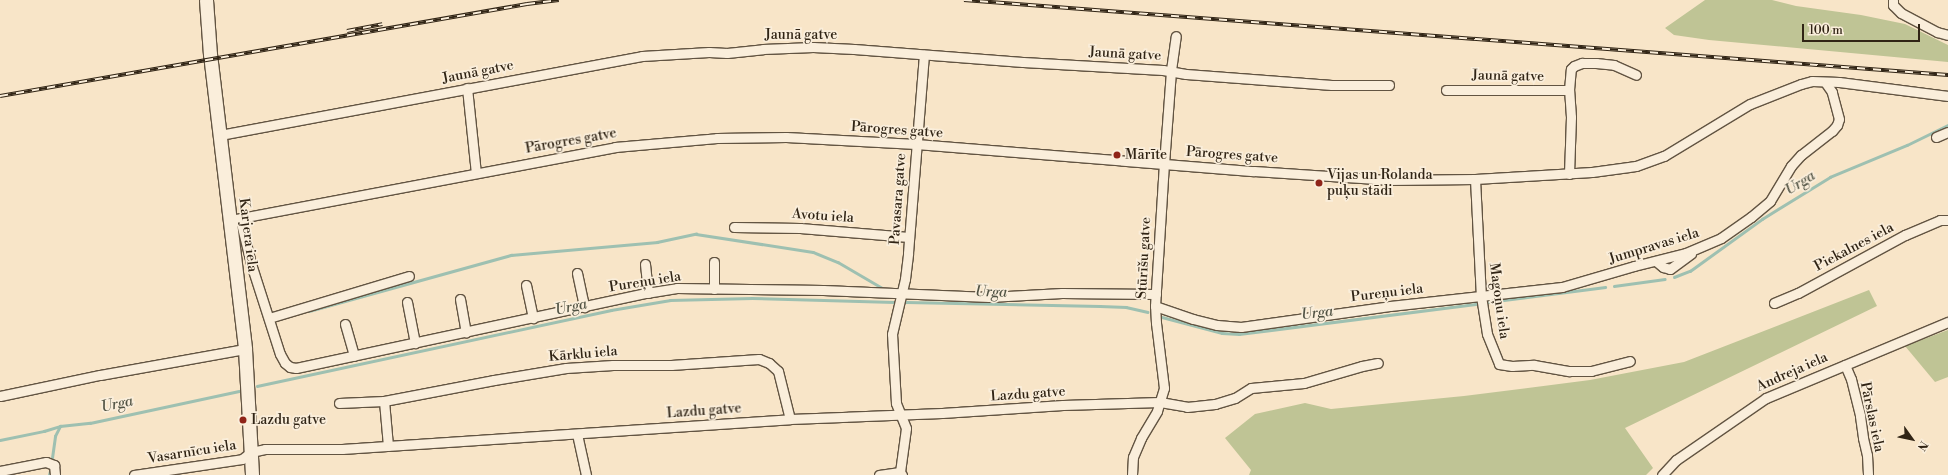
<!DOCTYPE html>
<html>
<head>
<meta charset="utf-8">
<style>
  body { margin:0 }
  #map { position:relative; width:1948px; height:475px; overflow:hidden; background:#f8e5c8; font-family:"Libre Bodoni",serif }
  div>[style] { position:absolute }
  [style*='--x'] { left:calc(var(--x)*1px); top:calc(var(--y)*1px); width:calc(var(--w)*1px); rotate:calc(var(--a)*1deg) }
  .green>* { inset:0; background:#bfc495 }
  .stream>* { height:2.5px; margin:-1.25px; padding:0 1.25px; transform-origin:1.25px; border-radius:1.25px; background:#9ec0b1 }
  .roads { filter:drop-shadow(1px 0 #625442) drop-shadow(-1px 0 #625442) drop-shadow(0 1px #625442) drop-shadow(0 -1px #625442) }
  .street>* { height:9px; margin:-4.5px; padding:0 4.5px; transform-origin:4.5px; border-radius:4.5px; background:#faeedb }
  .secondary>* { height:13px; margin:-6.5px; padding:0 6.5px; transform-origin:6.5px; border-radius:6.5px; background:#faeedb }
  .rail>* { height:4px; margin-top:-2px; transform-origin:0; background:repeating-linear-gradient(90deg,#faeedb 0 8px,#302415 0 16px); box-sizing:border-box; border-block:1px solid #302415 }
  .dots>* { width:11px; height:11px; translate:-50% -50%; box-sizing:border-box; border:2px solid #faeedb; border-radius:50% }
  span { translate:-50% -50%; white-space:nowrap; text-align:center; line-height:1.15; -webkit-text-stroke:3.5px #faeedb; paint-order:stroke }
  .street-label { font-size:14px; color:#302415 }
  .poi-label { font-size:14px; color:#302415 }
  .left { translate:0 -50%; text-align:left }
  .water-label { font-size:15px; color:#515344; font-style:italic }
  .north { position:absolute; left:1892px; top:419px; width:40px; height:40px; -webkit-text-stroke:3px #faeedb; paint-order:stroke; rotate:123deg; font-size:11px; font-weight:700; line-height:16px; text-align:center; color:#302415 }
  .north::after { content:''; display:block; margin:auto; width:14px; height:18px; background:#302415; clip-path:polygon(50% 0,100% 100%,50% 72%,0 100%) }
  .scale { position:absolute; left:1802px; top:24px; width:118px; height:18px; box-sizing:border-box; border:2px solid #302415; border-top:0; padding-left:5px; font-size:12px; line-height:14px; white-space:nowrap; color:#302415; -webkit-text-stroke:3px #faeedb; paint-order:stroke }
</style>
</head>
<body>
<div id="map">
  <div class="green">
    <i style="clip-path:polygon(1705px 0,1772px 0,1796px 6px,1861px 15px,1905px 24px,1948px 45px,1948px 62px,1709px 40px,1674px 35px,1665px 28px)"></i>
    <i style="clip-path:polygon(1869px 290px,1877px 306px,1625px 428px,1653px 468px,1646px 475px,1249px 475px,1251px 470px,1225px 438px,1255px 414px,1305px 403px,1331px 409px,1464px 396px,1590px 380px,1684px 362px)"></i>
    <i style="clip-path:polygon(1948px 330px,1948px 377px,1935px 382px,1905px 346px)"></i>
  </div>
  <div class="stream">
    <i style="--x:1674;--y:277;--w:17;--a:-21"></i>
    <i style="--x:1690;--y:271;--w:89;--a:-35.8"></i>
    <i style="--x:1762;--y:219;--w:80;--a:-31.7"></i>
    <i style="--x:1830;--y:177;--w:83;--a:-22.6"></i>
    <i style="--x:1907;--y:145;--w:46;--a:-26"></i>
    <i style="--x:1614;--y:286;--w:51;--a:-7.8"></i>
    <i style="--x:906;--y:302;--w:194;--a:1.2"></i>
    <i style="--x:1100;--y:306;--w:26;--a:2"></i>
    <i style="--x:1126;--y:307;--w:22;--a:13"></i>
    <i style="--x:1488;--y:302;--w:118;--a:-7.3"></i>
    <i style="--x:309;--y:311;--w:210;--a:-15.5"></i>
    <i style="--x:511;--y:255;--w:147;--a:-5.1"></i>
    <i style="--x:657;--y:242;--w:40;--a:-12"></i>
    <i style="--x:696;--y:234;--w:118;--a:8.7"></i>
    <i style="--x:813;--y:252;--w:27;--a:22"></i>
    <i style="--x:838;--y:262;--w:53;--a:30.4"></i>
    <i style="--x:1162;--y:317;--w:62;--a:14.9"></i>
    <i style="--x:1222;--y:333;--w:17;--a:3"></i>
    <i style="--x:1239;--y:334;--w:240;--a:-7.2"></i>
    <i style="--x:257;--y:386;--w:362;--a:-12.1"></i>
    <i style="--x:611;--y:310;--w:60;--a:-9.6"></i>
    <i style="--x:670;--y:300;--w:82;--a:-1.4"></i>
    <i style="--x:752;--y:298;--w:142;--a:1.6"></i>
    <i style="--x:0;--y:440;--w:45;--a:-11.6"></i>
    <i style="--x:44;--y:431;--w:17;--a:-17"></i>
    <i style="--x:60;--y:426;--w:30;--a:-6"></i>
    <i style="--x:90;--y:423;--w:152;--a:-12.1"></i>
    <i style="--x:52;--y:458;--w:22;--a:-82"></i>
    <i style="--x:55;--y:436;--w:11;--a:-63"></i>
    <i style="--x:49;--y:475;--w:4;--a:-76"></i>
  </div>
  <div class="roads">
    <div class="street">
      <i style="--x:1893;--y:0;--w:5;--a:90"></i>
      <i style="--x:1893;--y:5;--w:11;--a:45"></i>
      <i style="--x:1901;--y:13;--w:41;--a:27.8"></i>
      <i style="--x:1937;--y:32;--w:11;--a:15"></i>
      <i style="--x:467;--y:88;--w:85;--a:84"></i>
      <i style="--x:1446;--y:90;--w:123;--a:0"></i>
      <i style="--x:220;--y:135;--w:429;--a:-10.6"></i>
      <i style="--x:642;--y:56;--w:67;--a:-3.4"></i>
      <i style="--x:709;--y:52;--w:18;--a:3"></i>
      <i style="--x:727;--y:53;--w:36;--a:-6"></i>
      <i style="--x:763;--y:49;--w:50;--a:-2.3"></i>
      <i style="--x:813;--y:47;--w:41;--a:2.8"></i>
      <i style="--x:854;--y:49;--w:169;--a:4.4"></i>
      <i style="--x:1023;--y:62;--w:140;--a:3.3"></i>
      <i style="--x:1163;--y:70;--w:23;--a:10"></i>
      <i style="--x:1186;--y:74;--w:146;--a:4.3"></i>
      <i style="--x:1332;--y:85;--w:57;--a:0"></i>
      <i style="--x:1936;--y:137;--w:13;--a:-23"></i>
      <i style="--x:1569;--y:174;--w:57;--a:-88"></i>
      <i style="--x:1571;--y:117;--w:27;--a:-94"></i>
      <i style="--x:1569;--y:90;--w:21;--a:-85"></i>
      <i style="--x:1571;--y:69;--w:4;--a:-45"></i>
      <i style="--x:1574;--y:66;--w:9;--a:-21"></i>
      <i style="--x:1582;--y:63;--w:14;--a:0"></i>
      <i style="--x:1596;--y:63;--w:18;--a:6"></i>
      <i style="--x:1614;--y:65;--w:24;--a:24"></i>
      <i style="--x:1475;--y:179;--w:117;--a:87.1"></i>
      <i style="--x:1481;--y:296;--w:38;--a:81"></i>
      <i style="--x:1487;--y:334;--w:32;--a:68"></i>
      <i style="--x:1499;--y:364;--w:13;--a:9"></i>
      <i style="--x:1512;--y:366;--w:22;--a:-3"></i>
      <i style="--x:1534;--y:365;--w:36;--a:10"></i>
      <i style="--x:1569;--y:371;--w:22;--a:0"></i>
      <i style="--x:1591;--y:371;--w:40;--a:-14.4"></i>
      <i style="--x:240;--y:219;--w:49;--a:76"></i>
      <i style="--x:252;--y:267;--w:91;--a:72.2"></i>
      <i style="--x:280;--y:354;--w:10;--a:61"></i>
      <i style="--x:285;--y:363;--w:6;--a:39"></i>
      <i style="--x:290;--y:367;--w:6;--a:9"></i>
      <i style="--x:296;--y:368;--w:358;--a:-12.1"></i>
      <i style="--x:646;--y:293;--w:31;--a:-9"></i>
      <i style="--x:677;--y:288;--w:146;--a:0.8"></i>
      <i style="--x:823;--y:290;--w:166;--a:2.4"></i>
      <i style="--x:989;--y:297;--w:73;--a:-3.1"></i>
      <i style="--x:1062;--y:293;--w:94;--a:0.6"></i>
      <i style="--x:230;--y:220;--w:392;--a:-10.7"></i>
      <i style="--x:615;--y:147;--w:102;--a:-5"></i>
      <i style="--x:717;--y:138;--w:69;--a:-0.8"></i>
      <i style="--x:786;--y:137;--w:130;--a:3.1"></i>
      <i style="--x:916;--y:144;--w:339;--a:4.6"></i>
      <i style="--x:1254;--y:171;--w:134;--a:3.8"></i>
      <i style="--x:1388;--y:180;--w:87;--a:-0.7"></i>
      <i style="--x:1475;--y:179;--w:117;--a:-3.4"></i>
      <i style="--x:1592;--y:172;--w:44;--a:-7.8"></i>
      <i style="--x:1636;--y:166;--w:30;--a:-20"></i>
      <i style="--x:1664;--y:156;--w:100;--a:-31.2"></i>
      <i style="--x:1750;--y:104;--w:55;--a:-21.4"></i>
      <i style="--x:1801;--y:84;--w:11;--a:-15"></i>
      <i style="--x:1812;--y:81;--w:27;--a:2"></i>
      <i style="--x:1839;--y:82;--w:110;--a:7.3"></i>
      <i style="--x:734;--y:227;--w:66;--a:0.9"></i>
      <i style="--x:800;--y:228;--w:109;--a:4.7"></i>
      <i style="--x:714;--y:262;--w:27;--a:90"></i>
      <i style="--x:1657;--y:262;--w:8;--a:40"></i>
      <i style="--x:1663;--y:267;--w:7;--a:16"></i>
      <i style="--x:1670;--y:269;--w:26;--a:-36"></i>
      <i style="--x:645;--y:264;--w:29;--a:84"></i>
      <i style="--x:577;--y:273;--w:35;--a:78"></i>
      <i style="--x:526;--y:285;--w:34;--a:78"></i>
      <i style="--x:460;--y:299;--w:34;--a:80"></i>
      <i style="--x:407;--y:302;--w:42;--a:79"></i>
      <i style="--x:1774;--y:303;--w:26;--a:-23"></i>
      <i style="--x:1798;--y:293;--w:122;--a:-28.5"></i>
      <i style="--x:1905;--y:235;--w:38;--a:-23"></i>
      <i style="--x:1940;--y:220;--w:8;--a:0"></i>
      <i style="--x:1155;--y:306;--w:40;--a:18.9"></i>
      <i style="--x:1193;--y:319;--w:25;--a:14"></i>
      <i style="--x:1217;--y:325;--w:24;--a:5"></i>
      <i style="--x:1241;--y:327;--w:150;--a:-8"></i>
      <i style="--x:1390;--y:306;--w:173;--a:-6.3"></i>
      <i style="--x:1562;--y:287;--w:75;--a:-16.3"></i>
      <i style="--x:1634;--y:266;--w:54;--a:-14"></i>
      <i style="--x:1686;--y:253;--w:38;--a:-23"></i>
      <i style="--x:1721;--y:238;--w:37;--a:-35"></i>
      <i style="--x:1751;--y:217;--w:25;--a:-40"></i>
      <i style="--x:1770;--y:201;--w:41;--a:-59"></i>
      <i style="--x:1791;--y:166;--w:15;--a:-48"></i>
      <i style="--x:1801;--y:155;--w:39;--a:-38"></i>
      <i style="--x:1832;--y:131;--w:8;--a:-50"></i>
      <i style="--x:1837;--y:125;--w:6;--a:-72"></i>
      <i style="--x:1839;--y:119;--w:28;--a:-105"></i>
      <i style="--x:1832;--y:92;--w:12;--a:-125"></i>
      <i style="--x:269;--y:318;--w:146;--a:-16.7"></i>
      <i style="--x:345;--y:324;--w:33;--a:74"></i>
      <i style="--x:1845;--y:365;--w:15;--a:67"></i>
      <i style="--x:1851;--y:379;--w:38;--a:76"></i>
      <i style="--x:1860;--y:416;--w:22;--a:82"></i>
      <i style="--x:1863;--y:438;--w:17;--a:77"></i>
      <i style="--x:1867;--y:455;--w:20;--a:87"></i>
      <i style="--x:0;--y:396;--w:102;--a:-11.9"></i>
      <i style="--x:100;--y:375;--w:147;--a:-10.2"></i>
      <i style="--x:384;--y:401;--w:45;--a:84.9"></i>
      <i style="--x:339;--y:403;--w:45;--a:-2.5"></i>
      <i style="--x:384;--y:401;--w:112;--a:-10.8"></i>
      <i style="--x:494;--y:380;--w:73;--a:-9.5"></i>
      <i style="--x:566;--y:368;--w:47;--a:-3.7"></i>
      <i style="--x:613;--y:365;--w:58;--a:0"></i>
      <i style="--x:671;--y:365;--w:88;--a:-3.9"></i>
      <i style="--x:759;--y:359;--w:11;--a:22"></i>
      <i style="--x:769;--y:363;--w:12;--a:42"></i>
      <i style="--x:778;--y:371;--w:49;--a:76"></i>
      <i style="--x:577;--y:434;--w:42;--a:77.6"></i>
      <i style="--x:0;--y:471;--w:47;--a:-11.1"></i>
      <i style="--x:46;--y:462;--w:9;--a:21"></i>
      <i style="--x:54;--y:465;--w:10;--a:84"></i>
      <i style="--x:134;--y:475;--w:109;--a:-8.4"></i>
      <i style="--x:242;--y:459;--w:11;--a:-38"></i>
      <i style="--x:251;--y:452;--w:14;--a:-12"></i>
      <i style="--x:265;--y:449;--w:77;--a:0"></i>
      <i style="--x:342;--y:449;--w:449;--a:-3.8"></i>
      <i style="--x:790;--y:419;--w:152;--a:-2.3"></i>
      <i style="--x:942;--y:413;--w:121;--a:-3.8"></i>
      <i style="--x:1063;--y:405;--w:97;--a:-1.8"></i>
      <i style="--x:1160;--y:402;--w:27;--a:10"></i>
      <i style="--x:1187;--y:407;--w:28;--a:-6"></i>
      <i style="--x:1215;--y:404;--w:21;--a:-17"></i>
      <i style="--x:1235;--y:398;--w:19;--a:-32"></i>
      <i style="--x:1251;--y:388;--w:53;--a:-5.4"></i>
      <i style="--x:1304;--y:383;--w:60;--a:-16.3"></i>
      <i style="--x:1362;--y:366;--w:16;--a:-11"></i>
      <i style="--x:879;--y:475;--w:21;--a:-8"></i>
      <i style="--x:902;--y:475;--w:4;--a:-124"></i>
      <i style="--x:900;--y:472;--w:44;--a:-82.2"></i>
      <i style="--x:906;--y:428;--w:27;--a:-112"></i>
      <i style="--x:896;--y:403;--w:69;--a:-93.3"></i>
      <i style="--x:892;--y:334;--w:57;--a:-76.7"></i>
      <i style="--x:905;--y:279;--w:26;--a:-83"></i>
      <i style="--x:908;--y:253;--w:199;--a:-85.4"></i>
      <i style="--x:1132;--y:475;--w:18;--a:-87"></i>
      <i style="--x:1133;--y:457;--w:21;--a:-67"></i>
      <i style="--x:1141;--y:438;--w:31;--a:-59"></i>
      <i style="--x:1157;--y:411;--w:24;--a:-73"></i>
      <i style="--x:1164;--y:388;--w:65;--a:-97"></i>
      <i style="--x:1156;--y:323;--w:17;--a:-93"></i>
      <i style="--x:1155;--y:306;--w:142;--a:-86.4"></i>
      <i style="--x:1164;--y:164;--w:94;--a:-85.7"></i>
      <i style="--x:1171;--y:70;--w:34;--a:-82"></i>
      <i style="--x:1662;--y:475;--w:21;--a:-47"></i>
      <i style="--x:1676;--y:460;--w:109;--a:-34.6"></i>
      <i style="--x:1766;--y:398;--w:197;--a:-22.7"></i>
    </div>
    <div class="secondary">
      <i style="--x:206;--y:0;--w:54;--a:85.8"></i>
      <i style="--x:210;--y:54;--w:297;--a:83.2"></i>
      <i style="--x:245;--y:349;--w:126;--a:86.8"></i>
    </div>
  </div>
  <div class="rail">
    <i style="--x:964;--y:0;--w:987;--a:4.36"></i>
    <i style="--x:347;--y:31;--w:36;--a:-11"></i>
    <i style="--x:0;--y:96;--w:535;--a:-9.9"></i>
    <i style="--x:527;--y:4;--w:32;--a:-7"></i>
  </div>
  <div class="dots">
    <i style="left:1117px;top:155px;background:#8f2418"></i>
    <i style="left:1319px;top:183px;background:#8f2418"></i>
    <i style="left:243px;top:420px;background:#8f2418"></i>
  </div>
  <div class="street-label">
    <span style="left:801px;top:35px">Jaunā gatve</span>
    <span style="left:1125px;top:54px;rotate:3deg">Jaunā gatve</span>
    <span style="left:478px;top:72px;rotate:-11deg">Jaunā gatve</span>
    <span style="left:1508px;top:76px;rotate:1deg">Jaunā gatve</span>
    <span style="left:897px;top:130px;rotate:4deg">Pārogres gatve</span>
    <span style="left:571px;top:141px;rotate:-10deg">Pārogres gatve</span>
    <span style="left:1232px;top:155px;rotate:4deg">Pārogres gatve</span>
    <span style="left:898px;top:199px;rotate:-86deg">Pavasara gatve</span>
    <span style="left:823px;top:216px;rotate:4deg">Avotu iela</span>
    <span style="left:248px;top:235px;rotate:83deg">Karjera iela</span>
    <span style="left:1654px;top:246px;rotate:-17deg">Jumpravas iela</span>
    <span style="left:1854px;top:247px;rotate:-28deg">Piekalnes iela</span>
    <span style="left:1144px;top:258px;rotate:-87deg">Stūrīšu gatve</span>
    <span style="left:645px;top:282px;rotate:-9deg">Pureņu iela</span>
    <span style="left:1387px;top:293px;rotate:-7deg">Pureņu iela</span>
    <span style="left:1499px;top:301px;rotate:82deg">Magoņu iela</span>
    <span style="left:583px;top:354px;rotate:-5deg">Kārklu iela</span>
    <span style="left:1792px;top:372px;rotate:-24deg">Andreja iela</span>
    <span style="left:1028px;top:394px;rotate:-4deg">Lazdu gatve</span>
    <span style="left:704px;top:411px;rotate:-4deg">Lazdu gatve</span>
    <span style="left:1872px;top:417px;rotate:78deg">Pārslas iela</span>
    <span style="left:192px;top:452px;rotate:-9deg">Vasarnīcu iela</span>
  </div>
  <div class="poi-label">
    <span class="left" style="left:1125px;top:155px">Mārīte</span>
    <span class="left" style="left:1327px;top:183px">Vijas un Rolanda<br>puķu stādi</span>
    <span class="left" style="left:251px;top:420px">Lazdu gatve</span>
  </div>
  <div class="water-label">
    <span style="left:1800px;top:183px;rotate:-32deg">Urga</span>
    <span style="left:991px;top:292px;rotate:1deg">Urga</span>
    <span style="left:571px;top:307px;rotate:-12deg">Urga</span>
    <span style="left:1317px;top:313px;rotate:-7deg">Urga</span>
    <span style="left:117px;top:404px;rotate:-12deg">Urga</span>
  </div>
  <div class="north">N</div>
  <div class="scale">100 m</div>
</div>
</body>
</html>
